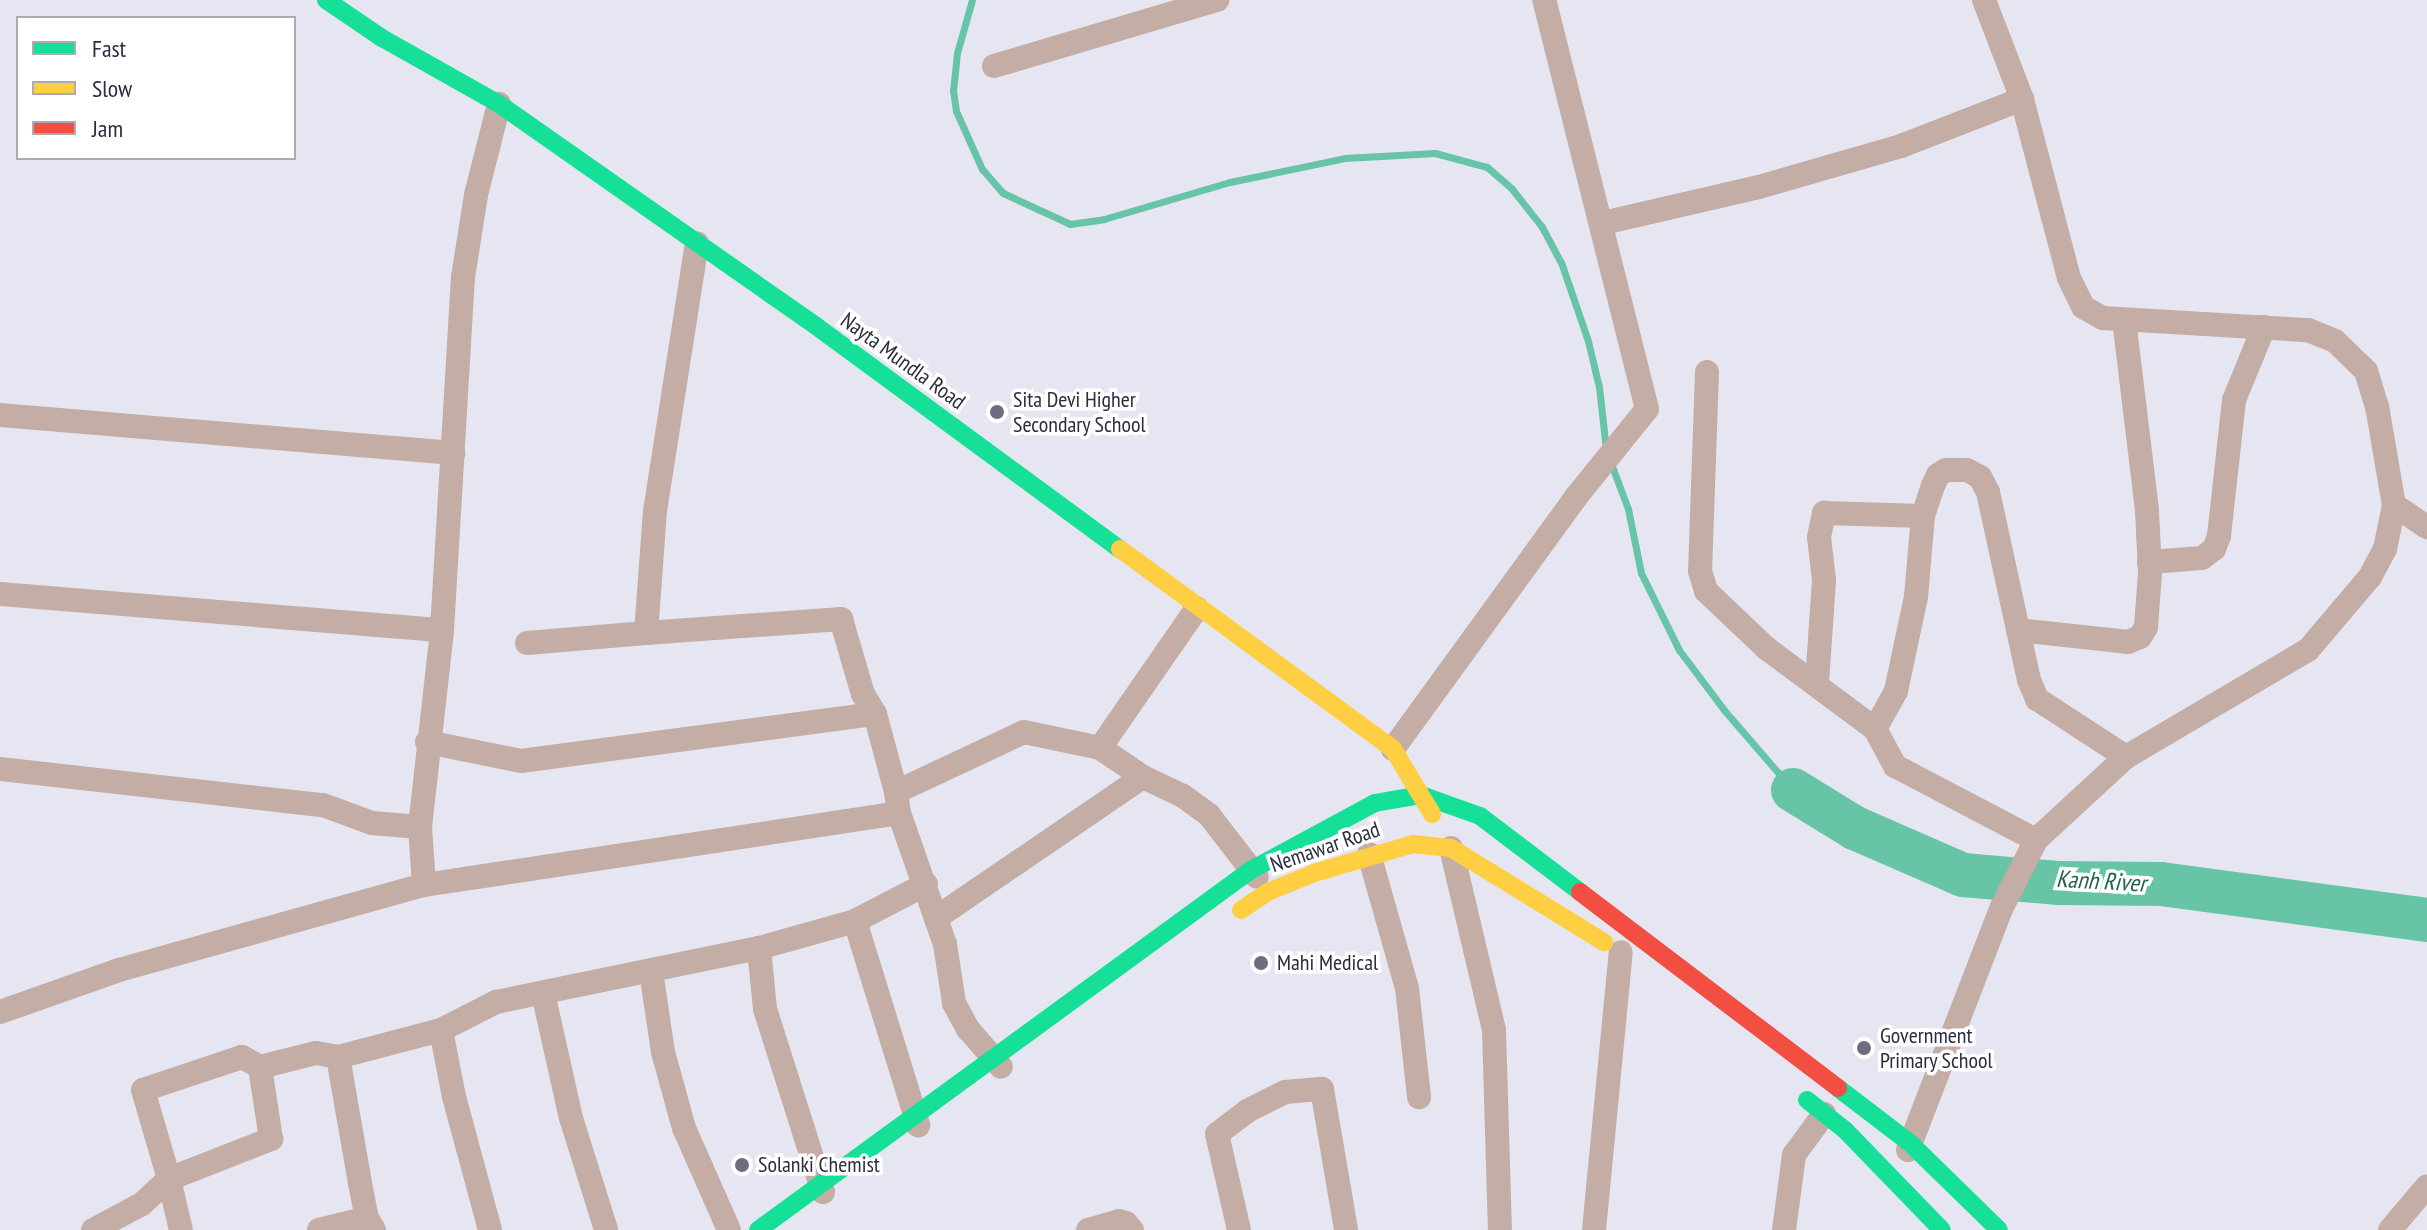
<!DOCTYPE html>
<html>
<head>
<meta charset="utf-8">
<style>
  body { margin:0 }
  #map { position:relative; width:2427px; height:1230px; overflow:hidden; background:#e6e6f2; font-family:"PT Sans Narrow",sans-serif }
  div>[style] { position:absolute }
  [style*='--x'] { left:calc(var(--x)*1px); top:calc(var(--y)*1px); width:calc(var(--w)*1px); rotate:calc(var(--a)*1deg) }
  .stream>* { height:7px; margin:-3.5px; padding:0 3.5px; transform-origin:3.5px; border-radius:3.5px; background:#67c4a6 }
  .river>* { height:44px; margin:-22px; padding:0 22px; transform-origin:22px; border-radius:22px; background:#67c4a6 }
  .street>* { height:24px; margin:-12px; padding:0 12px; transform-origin:12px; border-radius:12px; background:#c3ada5 }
  .fast>* { height:18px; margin:-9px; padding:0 9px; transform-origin:9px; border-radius:9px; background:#16e098 }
  .slow>* { height:18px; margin:-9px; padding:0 9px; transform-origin:9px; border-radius:9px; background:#ffcf43 }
  .jam>* { height:18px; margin:-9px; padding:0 9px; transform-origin:9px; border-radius:9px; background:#f24e42 }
  .dots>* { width:22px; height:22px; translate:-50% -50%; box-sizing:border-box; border:4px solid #fff; border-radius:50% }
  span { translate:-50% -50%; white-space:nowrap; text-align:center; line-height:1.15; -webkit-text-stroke:7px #fff; paint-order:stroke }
  .street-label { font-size:22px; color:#2c2c41 }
  .poi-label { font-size:22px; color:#2c2c41 }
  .left { translate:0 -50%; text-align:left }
  .water-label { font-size:24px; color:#24644b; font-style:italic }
  .legend { position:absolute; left:16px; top:16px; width:280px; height:144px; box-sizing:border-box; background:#fff; border:2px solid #ababb3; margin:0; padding:10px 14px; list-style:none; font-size:24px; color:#2c2c41 }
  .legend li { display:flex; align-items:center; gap:16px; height:40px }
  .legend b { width:40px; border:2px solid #ababb3 }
</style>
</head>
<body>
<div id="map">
  <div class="stream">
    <i style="--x:972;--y:0;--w:55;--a:105.8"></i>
    <i style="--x:957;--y:53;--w:37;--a:96"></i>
    <i style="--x:953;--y:90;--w:21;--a:82"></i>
    <i style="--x:956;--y:111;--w:64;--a:65.9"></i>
    <i style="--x:982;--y:169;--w:32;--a:49"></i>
    <i style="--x:1003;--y:193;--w:74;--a:24.8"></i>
    <i style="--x:1070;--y:224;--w:34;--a:-8"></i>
    <i style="--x:1104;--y:219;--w:131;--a:-16.4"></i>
    <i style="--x:1230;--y:182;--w:117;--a:-11.8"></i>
    <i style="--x:1345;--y:158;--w:90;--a:-3.2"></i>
    <i style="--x:1435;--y:153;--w:54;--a:15.1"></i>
    <i style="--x:1487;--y:167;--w:33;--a:41"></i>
    <i style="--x:1512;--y:189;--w:48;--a:51.7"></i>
    <i style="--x:1542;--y:227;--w:40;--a:62"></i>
    <i style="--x:1561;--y:262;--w:83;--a:71.1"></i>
    <i style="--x:1588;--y:341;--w:47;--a:76.6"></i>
    <i style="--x:1599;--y:387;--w:62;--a:83.6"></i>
    <i style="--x:1610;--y:461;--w:51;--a:69.4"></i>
    <i style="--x:1628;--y:509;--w:65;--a:78.5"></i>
    <i style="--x:1641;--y:573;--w:86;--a:63.7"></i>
    <i style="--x:1679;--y:650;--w:75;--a:53.1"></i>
    <i style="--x:1724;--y:710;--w:106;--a:49.2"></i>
  </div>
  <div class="river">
    <i style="--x:1793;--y:790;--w:73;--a:31.5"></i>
    <i style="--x:1855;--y:828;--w:118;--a:23.5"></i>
    <i style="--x:1963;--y:875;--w:96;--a:4.8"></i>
    <i style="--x:2059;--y:883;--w:102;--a:0.6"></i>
    <i style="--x:2161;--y:884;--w:268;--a:7.7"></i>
  </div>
  <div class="street">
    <i style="--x:1984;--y:0;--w:106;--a:69"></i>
    <i style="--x:994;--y:66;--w:233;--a:-16.5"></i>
    <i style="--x:1603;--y:223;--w:160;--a:-13"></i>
    <i style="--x:1759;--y:187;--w:148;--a:-16.1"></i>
    <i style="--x:1901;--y:146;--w:130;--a:-21.2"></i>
    <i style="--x:2022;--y:99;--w:185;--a:75.3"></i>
    <i style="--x:2069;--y:278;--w:32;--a:64"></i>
    <i style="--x:2083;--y:307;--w:23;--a:29"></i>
    <i style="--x:2103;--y:318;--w:205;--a:3.4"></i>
    <i style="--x:2308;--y:330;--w:29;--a:22"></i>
    <i style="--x:2335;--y:341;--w:43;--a:44.1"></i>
    <i style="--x:2366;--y:371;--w:37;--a:73"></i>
    <i style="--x:2377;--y:406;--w:100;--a:80.3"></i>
    <i style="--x:2394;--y:505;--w:40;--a:34"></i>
    <i style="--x:1707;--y:372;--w:199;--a:92"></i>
    <i style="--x:1700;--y:571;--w:21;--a:73"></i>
    <i style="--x:1706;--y:591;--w:83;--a:43.5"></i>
    <i style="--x:1766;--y:648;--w:136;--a:36.6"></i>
    <i style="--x:1875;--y:729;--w:42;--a:61.6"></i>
    <i style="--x:1895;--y:766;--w:159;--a:27.7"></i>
    <i style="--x:0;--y:415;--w:455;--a:4.8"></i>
    <i style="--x:2149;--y:562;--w:53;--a:-4.3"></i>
    <i style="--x:2202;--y:558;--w:15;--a:-37"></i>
    <i style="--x:2214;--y:549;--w:14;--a:-69"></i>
    <i style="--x:2219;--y:536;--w:137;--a:-83.7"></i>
    <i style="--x:2234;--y:400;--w:79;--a:-67.7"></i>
    <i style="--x:0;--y:594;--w:443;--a:4.7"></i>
    <i style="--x:2018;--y:630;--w:111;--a:6.2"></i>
    <i style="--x:2128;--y:642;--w:13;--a:-23"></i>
    <i style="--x:2140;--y:637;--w:12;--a:-59"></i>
    <i style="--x:2146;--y:627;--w:55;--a:-85.8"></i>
    <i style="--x:2150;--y:572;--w:62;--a:-92.8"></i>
    <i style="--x:2147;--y:510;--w:192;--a:-96.9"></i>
    <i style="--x:646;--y:633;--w:196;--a:-4.1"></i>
    <i style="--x:841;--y:619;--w:78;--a:73.7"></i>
    <i style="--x:863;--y:694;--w:23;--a:59"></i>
    <i style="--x:875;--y:714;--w:81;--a:74.9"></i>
    <i style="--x:896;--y:792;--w:21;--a:82"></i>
    <i style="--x:899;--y:813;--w:139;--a:70.7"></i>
    <i style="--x:945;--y:944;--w:60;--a:81.3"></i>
    <i style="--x:954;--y:1003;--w:30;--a:62"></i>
    <i style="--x:968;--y:1029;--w:50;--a:49"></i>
    <i style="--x:527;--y:643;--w:119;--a:-4.8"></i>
    <i style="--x:646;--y:633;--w:122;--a:-85.8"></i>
    <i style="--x:655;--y:511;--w:271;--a:-81.1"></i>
    <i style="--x:1817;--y:683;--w:103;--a:-86.1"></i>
    <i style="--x:1824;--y:580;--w:43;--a:-96.6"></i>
    <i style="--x:1819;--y:537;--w:25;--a:-78"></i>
    <i style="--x:1824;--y:513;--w:99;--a:1.7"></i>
    <i style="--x:1875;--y:729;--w:43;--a:-61.1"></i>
    <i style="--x:1896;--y:691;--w:96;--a:-78"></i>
    <i style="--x:1916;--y:597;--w:81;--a:-85.1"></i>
    <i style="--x:1923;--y:516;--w:32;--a:-72"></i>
    <i style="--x:1933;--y:486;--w:12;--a:-66"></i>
    <i style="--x:1938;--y:475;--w:9;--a:-32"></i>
    <i style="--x:1946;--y:470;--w:21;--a:0"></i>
    <i style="--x:1967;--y:470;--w:15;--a:28"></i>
    <i style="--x:1980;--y:477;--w:17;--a:62"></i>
    <i style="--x:1988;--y:492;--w:192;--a:77.7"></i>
    <i style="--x:2029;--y:680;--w:21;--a:67"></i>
    <i style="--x:2037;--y:699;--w:106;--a:33.1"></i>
    <i style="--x:427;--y:742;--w:96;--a:11.4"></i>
    <i style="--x:521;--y:761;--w:357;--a:-7.6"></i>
    <i style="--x:1100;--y:748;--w:170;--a:-55.3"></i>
    <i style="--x:1393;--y:749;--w:311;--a:-54"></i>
    <i style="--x:1576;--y:497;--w:113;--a:-51.1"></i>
    <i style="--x:1647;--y:409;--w:422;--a:-104.1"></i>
    <i style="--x:0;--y:769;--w:325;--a:6.4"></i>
    <i style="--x:323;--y:805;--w:52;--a:20.2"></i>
    <i style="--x:372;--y:823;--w:48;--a:4.8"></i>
    <i style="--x:896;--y:792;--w:141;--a:-25.1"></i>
    <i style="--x:1024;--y:732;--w:78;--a:11.9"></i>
    <i style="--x:1100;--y:748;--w:52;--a:34"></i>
    <i style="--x:1143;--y:777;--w:44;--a:25.4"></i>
    <i style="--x:1183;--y:796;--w:32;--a:36"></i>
    <i style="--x:1209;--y:815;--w:78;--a:52.3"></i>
    <i style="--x:1451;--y:848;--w:187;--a:76.7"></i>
    <i style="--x:1494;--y:1030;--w:200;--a:88.3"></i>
    <i style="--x:1369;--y:854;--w:139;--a:74.2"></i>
    <i style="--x:1407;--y:988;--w:110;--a:83.7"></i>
    <i style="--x:424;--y:885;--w:480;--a:-8.6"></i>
    <i style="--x:936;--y:918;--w:250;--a:-34.3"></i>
    <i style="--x:855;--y:921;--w:214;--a:72.8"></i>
    <i style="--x:759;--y:948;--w:61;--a:84.4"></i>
    <i style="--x:765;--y:1009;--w:192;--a:72.4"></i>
    <i style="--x:651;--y:971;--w:82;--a:81.6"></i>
    <i style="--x:663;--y:1052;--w:79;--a:74.6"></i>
    <i style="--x:684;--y:1128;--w:111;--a:66.2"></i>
    <i style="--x:543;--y:993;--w:128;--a:77.4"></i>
    <i style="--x:571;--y:1118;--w:117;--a:72.6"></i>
    <i style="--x:0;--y:1012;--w:126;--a:-19.4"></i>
    <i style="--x:119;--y:970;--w:317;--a:-15.6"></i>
    <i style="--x:424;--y:885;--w:58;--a:-93.9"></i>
    <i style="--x:420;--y:827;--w:198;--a:-83.6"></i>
    <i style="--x:442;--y:630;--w:354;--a:-86.6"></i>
    <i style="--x:463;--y:277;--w:83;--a:-81"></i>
    <i style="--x:476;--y:195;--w:94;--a:-75.8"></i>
    <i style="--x:338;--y:1057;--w:128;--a:80.1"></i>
    <i style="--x:360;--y:1183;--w:36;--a:79"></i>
    <i style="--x:367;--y:1218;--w:14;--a:60"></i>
    <i style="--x:260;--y:1067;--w:21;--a:-151"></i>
    <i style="--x:242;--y:1057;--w:104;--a:161.6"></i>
    <i style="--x:143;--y:1090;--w:93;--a:73.7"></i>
    <i style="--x:169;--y:1179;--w:110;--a:-21.4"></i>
    <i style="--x:271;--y:1139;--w:73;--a:-98.7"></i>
    <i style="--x:260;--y:1067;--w:58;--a:-14"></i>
    <i style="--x:316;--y:1053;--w:22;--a:10"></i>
    <i style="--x:338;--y:1057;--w:106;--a:-14.7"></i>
    <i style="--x:1908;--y:1150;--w:261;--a:-68.9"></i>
    <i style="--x:2002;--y:907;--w:75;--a:-63.1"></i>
    <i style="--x:2036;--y:840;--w:122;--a:-42.7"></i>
    <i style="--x:2126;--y:757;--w:211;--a:-30.5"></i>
    <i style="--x:2308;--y:650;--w:96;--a:-49.7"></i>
    <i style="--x:2370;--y:577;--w:32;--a:-62"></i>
    <i style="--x:2385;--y:549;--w:45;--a:-78.4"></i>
    <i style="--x:93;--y:1230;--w:55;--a:-28"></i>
    <i style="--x:142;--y:1204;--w:37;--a:-43"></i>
    <i style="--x:169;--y:1179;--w:52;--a:76.8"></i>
    <i style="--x:319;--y:1230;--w:49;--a:-14"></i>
    <i style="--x:490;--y:1230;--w:138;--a:-105.1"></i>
    <i style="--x:454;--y:1097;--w:68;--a:-101"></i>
    <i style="--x:441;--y:1030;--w:62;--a:-27"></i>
    <i style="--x:496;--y:1002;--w:268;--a:-11.6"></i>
    <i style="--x:759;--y:948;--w:100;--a:-15.7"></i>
    <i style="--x:855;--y:921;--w:80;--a:-27.5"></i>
    <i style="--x:1088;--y:1230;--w:32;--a:-16"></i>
    <i style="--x:1119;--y:1221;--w:7;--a:16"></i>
    <i style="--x:1126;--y:1223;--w:9;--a:49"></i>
    <i style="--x:1239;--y:1230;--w:98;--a:-102.9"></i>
    <i style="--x:1217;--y:1134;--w:38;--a:-37"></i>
    <i style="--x:1247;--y:1111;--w:42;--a:-26.6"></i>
    <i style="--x:1285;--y:1092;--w:37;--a:-5"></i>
    <i style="--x:1322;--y:1089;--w:143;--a:80.3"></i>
    <i style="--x:1594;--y:1230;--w:279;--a:-84.5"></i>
    <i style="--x:1784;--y:1230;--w:76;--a:-82.4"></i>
    <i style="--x:1794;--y:1155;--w:51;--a:-53.8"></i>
    <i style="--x:2390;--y:1230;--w:57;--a:-49.9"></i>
  </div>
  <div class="fast">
    <i style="--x:326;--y:0;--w:68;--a:34.2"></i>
    <i style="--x:382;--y:38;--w:134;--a:29.4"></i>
    <i style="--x:499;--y:104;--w:387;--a:35"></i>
    <i style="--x:816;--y:326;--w:377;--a:36.3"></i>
    <i style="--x:1838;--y:1088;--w:91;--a:37.4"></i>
    <i style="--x:1910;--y:1143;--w:124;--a:44.3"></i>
    <i style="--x:1807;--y:1100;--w:48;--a:38.3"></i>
    <i style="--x:1845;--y:1130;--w:139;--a:45.9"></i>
    <i style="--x:758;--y:1230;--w:610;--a:-36.14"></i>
    <i style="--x:1251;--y:870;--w:141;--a:-28.4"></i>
    <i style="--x:1375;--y:803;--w:47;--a:-9.9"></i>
    <i style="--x:1421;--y:795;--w:63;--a:19.6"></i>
    <i style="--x:1480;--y:816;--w:126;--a:37.2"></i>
  </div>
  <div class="slow">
    <i style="--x:1120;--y:549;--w:338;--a:36.2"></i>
    <i style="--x:1393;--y:749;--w:76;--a:59"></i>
    <i style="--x:1241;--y:910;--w:32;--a:-34"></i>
    <i style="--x:1268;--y:892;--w:50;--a:-22.4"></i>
    <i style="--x:1314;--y:873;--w:103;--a:-16.3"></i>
    <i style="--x:1413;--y:844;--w:38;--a:6"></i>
    <i style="--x:1451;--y:848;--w:180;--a:31.6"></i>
  </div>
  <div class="jam">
    <i style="--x:1580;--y:892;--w:324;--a:37.2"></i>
  </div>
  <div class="dots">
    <i style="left:997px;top:412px;background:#6d6d7f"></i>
    <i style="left:1261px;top:963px;background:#6d6d7f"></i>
    <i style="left:1864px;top:1048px;background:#6d6d7f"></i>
    <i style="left:742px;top:1165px;background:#6d6d7f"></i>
  </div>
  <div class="street-label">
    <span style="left:903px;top:361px;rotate:36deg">Nayta Mundla Road</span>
    <span style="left:1325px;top:847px;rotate:-19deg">Nemawar Road</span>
  </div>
  <div class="poi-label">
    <span class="left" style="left:1013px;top:412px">Sita Devi Higher<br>Secondary School</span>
    <span class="left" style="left:1277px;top:963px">Mahi Medical</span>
    <span class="left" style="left:1880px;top:1048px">Government<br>Primary School</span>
    <span class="left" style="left:758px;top:1165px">Solanki Chemist</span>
  </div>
  <div class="water-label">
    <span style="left:2101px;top:881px;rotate:3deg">Kanh River</span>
  </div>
  <ul class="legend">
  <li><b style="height:10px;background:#16e098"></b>Fast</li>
  <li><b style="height:10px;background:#ffcf43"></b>Slow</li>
  <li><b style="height:10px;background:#f24e42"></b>Jam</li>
  </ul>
</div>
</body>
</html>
